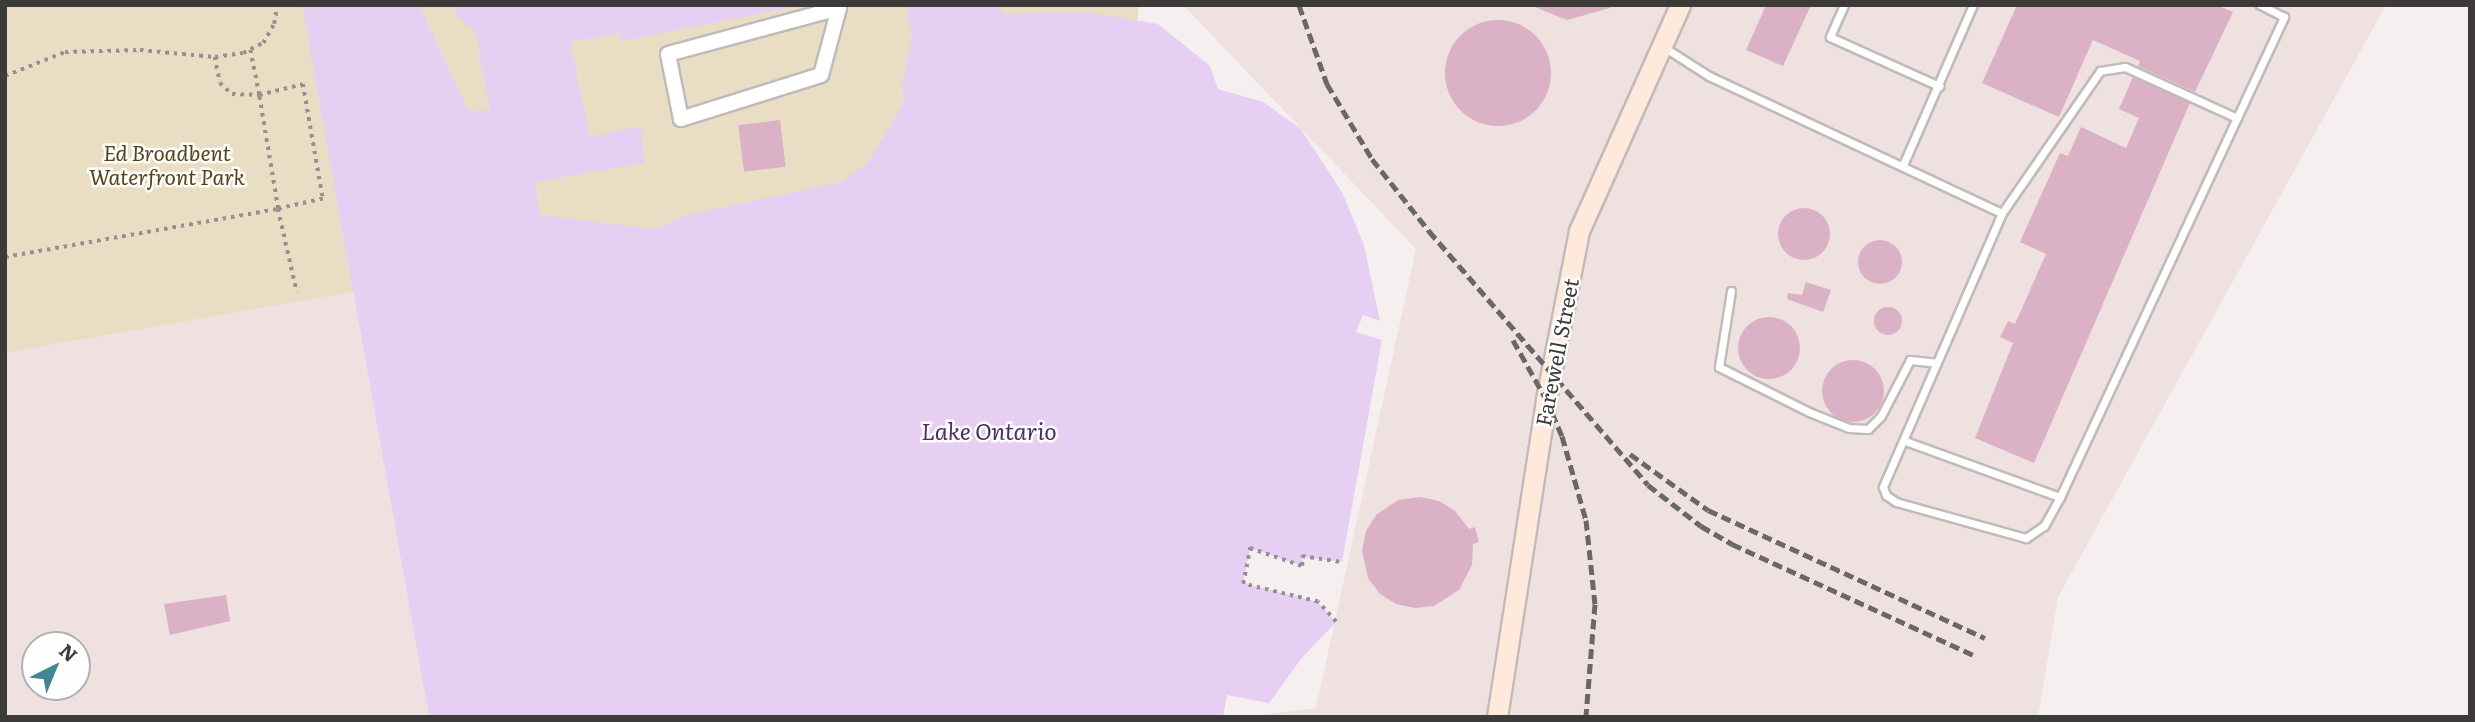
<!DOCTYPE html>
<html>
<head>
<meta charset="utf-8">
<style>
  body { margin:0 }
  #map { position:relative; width:2475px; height:722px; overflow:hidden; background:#f5efef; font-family:Literata,serif }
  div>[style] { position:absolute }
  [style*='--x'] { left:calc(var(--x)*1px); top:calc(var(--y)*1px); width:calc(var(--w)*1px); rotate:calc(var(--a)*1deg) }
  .built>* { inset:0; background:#efe1e0 }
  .green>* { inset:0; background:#e9dec4 }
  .water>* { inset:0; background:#e7cff3 }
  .building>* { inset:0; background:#dab1c5; transform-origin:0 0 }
  .round { border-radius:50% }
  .path>* { height:3.5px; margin-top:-1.75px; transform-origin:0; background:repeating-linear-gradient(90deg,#959191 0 3.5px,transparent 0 8.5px) }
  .roads { filter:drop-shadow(2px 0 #c0bbba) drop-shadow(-2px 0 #c0bbba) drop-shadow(0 2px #c0bbba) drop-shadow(0 -2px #c0bbba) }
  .lane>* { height:7px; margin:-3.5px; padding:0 3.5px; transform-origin:3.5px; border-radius:3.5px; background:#fff }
  .street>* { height:14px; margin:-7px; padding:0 7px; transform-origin:7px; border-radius:7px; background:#fff }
  .secondary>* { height:19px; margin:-9.5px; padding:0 9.5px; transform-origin:9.5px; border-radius:9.5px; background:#ffe9da }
  .rail>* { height:5px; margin-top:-2.5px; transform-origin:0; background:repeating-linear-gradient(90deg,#6a6767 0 10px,transparent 0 15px) }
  span { translate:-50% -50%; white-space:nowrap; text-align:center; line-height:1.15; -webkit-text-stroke:5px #fffefe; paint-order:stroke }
  .park-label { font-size:21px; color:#544313; font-style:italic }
  .street-label { font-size:21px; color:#3d3b3a }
  .water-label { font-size:23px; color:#4d2f5d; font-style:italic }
  .frame { position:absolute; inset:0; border:7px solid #3d3b3a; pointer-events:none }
  .north { position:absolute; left:21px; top:631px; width:70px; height:70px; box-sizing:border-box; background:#fffefe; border:2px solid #b1b0b0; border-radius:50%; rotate:43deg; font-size:19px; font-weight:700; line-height:28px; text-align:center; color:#3d3b3a }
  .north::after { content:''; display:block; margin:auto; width:24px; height:32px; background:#418693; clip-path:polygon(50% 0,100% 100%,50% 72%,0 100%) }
</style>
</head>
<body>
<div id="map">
  <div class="built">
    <i style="clip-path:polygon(1183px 5px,2386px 5px,2058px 597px,2038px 717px,1248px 717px,1316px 708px,1416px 249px)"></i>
    <i style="clip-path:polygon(evenodd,353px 292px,429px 717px,5px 717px,5px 353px,353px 292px,35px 645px,77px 645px,77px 687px,35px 687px,35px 645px)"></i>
  </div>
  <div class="green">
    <i style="clip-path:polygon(5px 5px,1139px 5px,1133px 63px,875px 212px,353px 292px,5px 353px)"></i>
  </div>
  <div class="water">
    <i style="clip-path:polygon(302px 5px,419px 5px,468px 110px,490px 111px,475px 31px,457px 16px,455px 5px,804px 5px,621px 41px,620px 33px,570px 42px,590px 137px,641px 126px,644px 163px,535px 182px,540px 215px,654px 229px,687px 215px,842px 182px,867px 164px,904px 103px,902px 83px,912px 38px,906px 5px,998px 5px,1004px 14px,1086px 12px,1158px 24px,1210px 66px,1218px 89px,1263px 102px,1300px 128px,1342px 192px,1364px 245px,1380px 321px,1363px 315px,1356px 332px,1382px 340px,1342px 562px,1303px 557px,1302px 566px,1250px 548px,1243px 583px,1318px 602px,1336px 622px,1301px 659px,1269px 703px,1227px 695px,1223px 717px,429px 717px)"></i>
  </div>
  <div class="building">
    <i style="clip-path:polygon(1530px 5px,1610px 5px,1610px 8px,1567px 20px)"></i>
    <i style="clip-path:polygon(1766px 5px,1811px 5px,1783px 66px,1746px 50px)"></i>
    <i style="clip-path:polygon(2017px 5px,2217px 5px,2233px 12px,2195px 92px,2138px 66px,2140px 61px,2093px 40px,2059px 117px,1982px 83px)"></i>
    <i class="round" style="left:1445px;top:20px;width:106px;height:106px"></i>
    <i style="clip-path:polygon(2133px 77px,2190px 103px,2034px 463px,1975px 438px,2013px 343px,2000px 337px,2008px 321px,2015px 324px,2046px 254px,2020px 242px,2060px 153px,2068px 156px,2081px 127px,2126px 148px,2139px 118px,2119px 109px)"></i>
    <i style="left:780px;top:120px;width:47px;height:42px;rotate:83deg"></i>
    <i class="round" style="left:1778px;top:208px;width:52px;height:52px"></i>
    <i class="round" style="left:1858px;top:240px;width:44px;height:44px"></i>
    <i style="clip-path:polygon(1806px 282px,1831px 290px,1823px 312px,1787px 299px,1788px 293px,1802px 295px)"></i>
    <i class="round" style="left:1874px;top:307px;width:28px;height:28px"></i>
    <i class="round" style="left:1738px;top:317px;width:62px;height:62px"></i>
    <i class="round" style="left:1822px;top:360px;width:62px;height:62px"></i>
    <i style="clip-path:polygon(1420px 497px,1439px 501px,1455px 511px,1469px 529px,1475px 527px,1479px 542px,1473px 544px,1472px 565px,1459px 590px,1434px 606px,1415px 608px,1396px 604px,1380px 594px,1368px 578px,1362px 550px,1366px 531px,1376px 515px,1398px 500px)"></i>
    <i style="clip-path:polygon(226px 595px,230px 621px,170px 635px,164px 604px)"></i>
  </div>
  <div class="path">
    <i style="--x:215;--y:57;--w:26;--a:79"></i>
    <i style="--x:220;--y:83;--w:16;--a:43"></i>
    <i style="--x:232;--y:94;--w:27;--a:2"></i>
    <i style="--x:259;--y:95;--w:47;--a:-101.1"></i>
    <i style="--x:5;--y:76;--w:65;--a:-21.8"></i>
    <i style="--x:65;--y:52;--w:75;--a:-1.5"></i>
    <i style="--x:140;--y:50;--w:75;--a:5.3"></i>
    <i style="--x:215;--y:57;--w:28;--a:-8"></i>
    <i style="--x:243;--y:53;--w:22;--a:-27"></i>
    <i style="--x:263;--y:43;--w:22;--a:-60"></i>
    <i style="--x:274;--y:24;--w:19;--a:-81"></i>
    <i style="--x:303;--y:84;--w:117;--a:80.1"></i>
    <i style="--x:323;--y:199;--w:46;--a:167.5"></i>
    <i style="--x:278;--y:209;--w:116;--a:-99.5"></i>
    <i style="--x:259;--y:95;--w:45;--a:-14"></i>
    <i style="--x:5;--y:257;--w:277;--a:-10"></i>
    <i style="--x:278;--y:209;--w:85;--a:77.1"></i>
    <i style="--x:1336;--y:622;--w:27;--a:-132"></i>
    <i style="--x:1318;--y:602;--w:77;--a:-166.5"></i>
    <i style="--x:1243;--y:584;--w:37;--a:-79"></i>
    <i style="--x:1250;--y:548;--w:55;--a:19.1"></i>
    <i style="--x:1302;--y:566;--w:10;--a:-90"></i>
    <i style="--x:1302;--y:556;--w:40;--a:8.5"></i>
  </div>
  <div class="roads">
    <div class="lane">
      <i style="--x:1844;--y:5;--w:35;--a:114"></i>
      <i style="--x:1830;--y:37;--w:120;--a:24.2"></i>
      <i style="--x:1662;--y:46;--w:56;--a:32.6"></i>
      <i style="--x:1709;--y:76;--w:323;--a:25.1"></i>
      <i style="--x:2237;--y:118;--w:123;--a:-155.5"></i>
      <i style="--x:2125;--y:67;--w:25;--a:171"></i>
      <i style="--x:2100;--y:71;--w:173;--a:124.6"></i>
      <i style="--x:2002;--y:213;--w:299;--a:113.5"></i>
      <i style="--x:1883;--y:487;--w:9;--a:69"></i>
      <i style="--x:1886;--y:495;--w:12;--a:35"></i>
      <i style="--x:1896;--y:502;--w:135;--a:15.5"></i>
      <i style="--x:2026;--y:538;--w:22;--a:-34"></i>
      <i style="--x:2044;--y:526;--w:33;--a:-61"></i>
      <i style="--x:2060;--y:497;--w:530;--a:-64.98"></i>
      <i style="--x:2284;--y:17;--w:27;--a:-153"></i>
      <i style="--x:1903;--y:165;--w:175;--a:-66.4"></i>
      <i style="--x:1731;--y:291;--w:77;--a:99"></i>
      <i style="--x:1719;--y:367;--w:101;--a:26.6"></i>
      <i style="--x:1809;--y:412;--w:43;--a:21.8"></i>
      <i style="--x:1849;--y:428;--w:19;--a:3"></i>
      <i style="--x:1868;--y:429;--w:18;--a:-45"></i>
      <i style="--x:1881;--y:416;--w:63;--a:-62.6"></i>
      <i style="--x:1910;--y:360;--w:27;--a:6"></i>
      <i style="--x:1905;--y:441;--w:165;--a:19.9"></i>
    </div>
    <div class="street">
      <i style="--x:838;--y:5;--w:3;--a:72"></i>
      <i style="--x:839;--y:8;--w:69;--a:105"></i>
      <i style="--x:821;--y:75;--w:147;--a:162.6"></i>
      <i style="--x:681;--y:119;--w:66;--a:-101.3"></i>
      <i style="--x:668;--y:54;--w:177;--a:-15.1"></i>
    </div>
    <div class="secondary">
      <i style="--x:1497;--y:717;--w:322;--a:-81.2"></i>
      <i style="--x:1546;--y:399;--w:171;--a:-78.9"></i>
      <i style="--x:1579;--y:231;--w:248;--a:-65.9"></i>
    </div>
  </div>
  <div class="rail">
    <i style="--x:1299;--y:5;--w:84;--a:70.5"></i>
    <i style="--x:1327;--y:84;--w:87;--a:59"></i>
    <i style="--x:1372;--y:159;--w:92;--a:51.6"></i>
    <i style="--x:1429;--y:231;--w:335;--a:49.2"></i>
    <i style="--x:1648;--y:485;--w:67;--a:37.7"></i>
    <i style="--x:1701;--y:526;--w:36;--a:30"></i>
    <i style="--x:1732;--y:544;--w:265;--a:24.7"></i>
    <i style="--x:1513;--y:340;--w:68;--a:60.8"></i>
    <i style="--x:1546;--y:399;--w:40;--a:66.6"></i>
    <i style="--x:1562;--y:436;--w:87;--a:74.1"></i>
    <i style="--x:1586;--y:520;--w:84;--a:83.9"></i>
    <i style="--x:1595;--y:604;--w:113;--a:94.6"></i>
    <i style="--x:1630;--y:454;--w:96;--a:35.7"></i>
    <i style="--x:1708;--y:510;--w:305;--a:24.8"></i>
  </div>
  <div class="park-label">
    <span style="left:167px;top:164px">Ed Broadbent<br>Waterfront Park</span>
  </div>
  <div class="street-label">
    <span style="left:1556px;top:352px;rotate:-79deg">Farewell Street</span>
  </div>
  <div class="water-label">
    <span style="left:989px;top:430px">Lake Ontario</span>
  </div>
  <div class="frame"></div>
  <div class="north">N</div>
</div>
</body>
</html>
